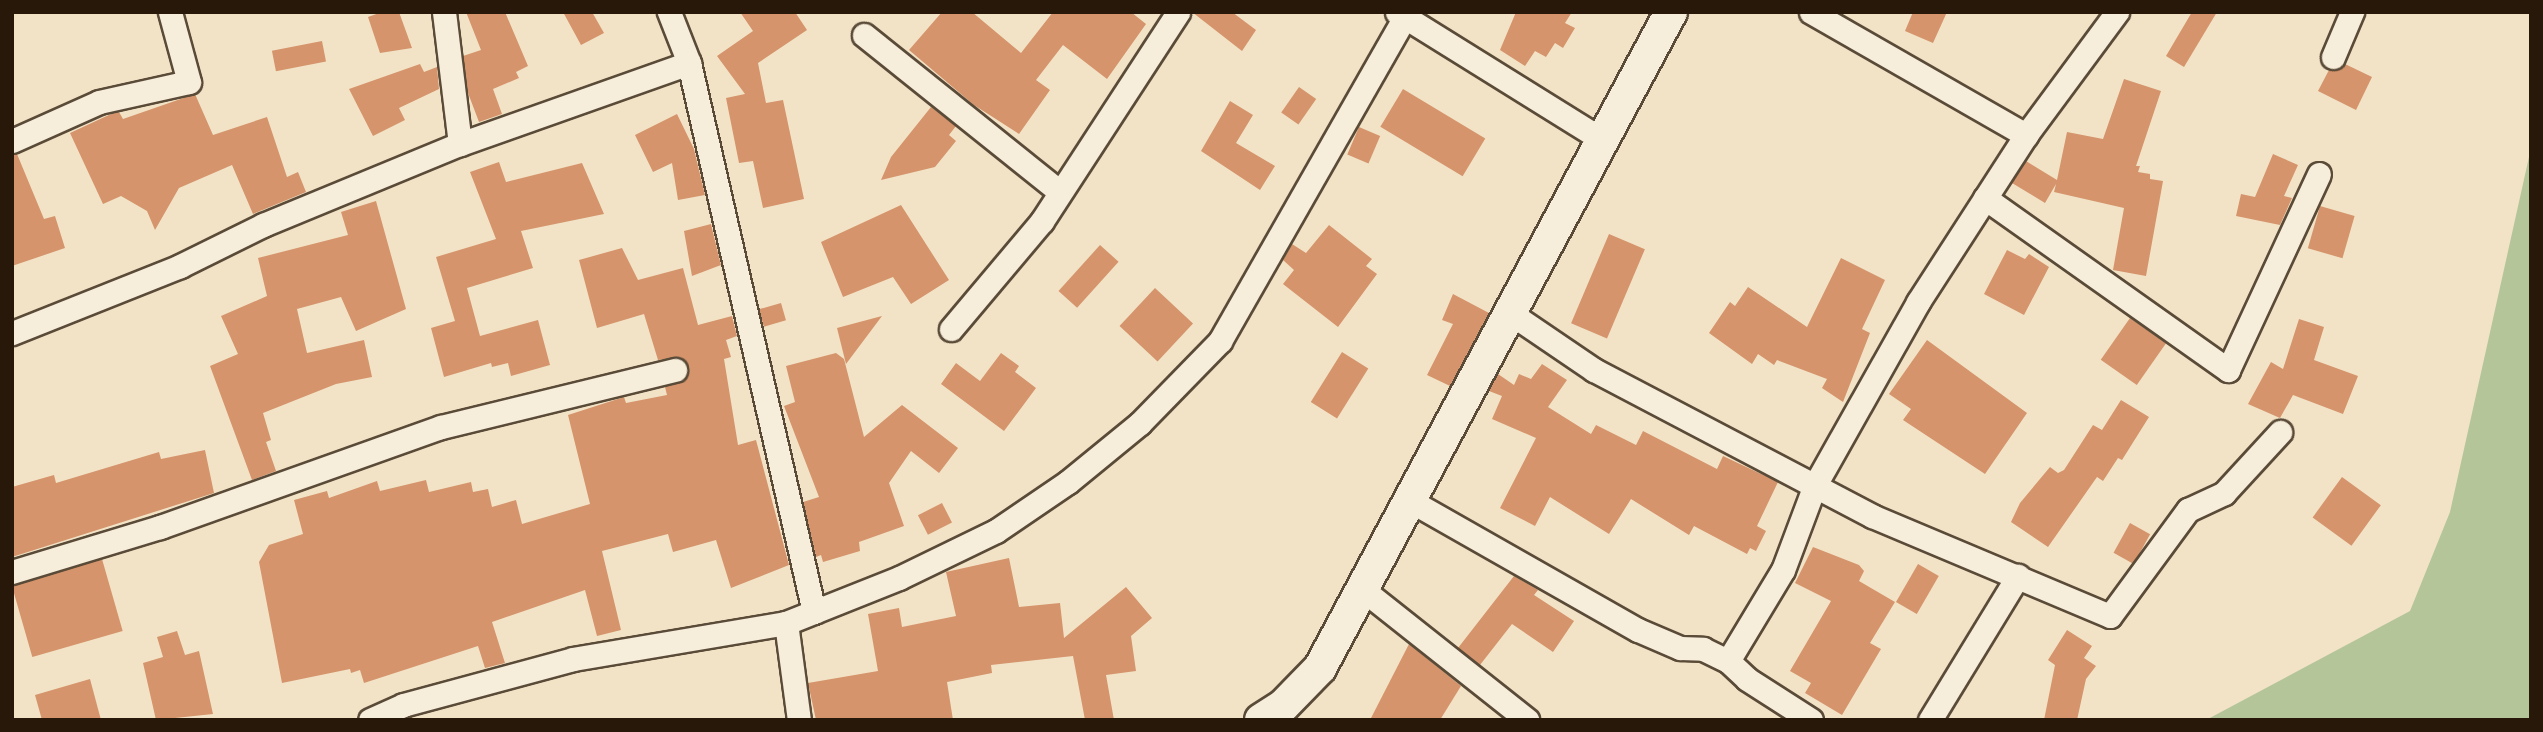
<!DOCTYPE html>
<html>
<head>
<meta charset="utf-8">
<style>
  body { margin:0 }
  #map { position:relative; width:2543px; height:732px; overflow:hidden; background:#f2e3c7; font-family:"IM FELL Double Pica",serif }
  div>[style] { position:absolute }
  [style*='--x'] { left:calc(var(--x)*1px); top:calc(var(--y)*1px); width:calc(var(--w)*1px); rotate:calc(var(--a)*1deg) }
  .green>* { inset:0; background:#b4c59a }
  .building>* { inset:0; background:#d5946b; transform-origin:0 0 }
  .roads { filter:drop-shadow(2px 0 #5a4b38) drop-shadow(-2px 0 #5a4b38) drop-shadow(0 2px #5a4b38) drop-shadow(0 -2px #5a4b38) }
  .street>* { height:23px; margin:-11.5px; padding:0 11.5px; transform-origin:11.5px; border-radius:11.5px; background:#f7eddb }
  .secondary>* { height:32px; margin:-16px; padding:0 16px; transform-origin:16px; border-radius:16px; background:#f7eddb }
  span { translate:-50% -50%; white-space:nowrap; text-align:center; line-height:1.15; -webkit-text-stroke:7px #f7eddb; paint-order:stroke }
  .frame { position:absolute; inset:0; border:14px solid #271809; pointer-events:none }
</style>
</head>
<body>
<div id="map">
  <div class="green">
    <i style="clip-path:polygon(2531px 148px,2531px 720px,2206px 720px,2410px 611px,2450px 512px)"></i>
  </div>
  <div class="building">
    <i style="clip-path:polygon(382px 12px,399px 12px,412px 48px,380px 53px,368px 17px)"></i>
    <i style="clip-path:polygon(466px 12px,505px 12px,528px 66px,516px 72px,519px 78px,493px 89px,502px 114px,479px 122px,468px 93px,463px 56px,481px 50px)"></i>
    <i style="clip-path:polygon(563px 12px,592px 12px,604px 33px,581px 45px)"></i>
    <i style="clip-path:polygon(740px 12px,795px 12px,807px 30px,758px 63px,766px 103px,783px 100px,804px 199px,763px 208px,753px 161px,739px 163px,726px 98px,745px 94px,717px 56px,753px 31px)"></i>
    <i style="clip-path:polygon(942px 12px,972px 12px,1021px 53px,1053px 12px,1131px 12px,1146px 24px,1107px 79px,1063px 45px,1036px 80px,1050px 90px,1019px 134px,974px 105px,909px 50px)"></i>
    <i style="clip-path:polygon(1192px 12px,1232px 12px,1256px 30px,1242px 51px)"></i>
    <i style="clip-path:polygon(1516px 12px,1572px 12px,1565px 23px,1575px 28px,1563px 48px,1555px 43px,1546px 57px,1535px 51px,1525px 66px,1500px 50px)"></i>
    <i style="clip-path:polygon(1913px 12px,1947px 12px,1933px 43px,1905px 31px)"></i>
    <i style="clip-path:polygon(2192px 12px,2217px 12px,2184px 67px,2166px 56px)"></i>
    <i style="left:322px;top:41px;width:21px;height:51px;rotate:79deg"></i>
    <i style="clip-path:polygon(420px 64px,424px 72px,437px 67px,439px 89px,399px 108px,405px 120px,373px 136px,349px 89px)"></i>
    <i style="clip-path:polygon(2345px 64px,2372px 77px,2356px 110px,2318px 91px,2329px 70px)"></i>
    <i style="clip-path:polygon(2124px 79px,2161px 91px,2136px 166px,2140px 166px,2138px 172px,2150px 174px,2150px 179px,2163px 181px,2146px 276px,2113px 270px,2124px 208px,2054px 192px,2056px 184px,2045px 203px,2012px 183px,2026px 161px,2057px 180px,2067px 132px,2103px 139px)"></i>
    <i style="left:1299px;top:87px;width:21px;height:31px;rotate:35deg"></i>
    <i style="left:1403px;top:89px;width:96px;height:44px;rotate:31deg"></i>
    <i style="clip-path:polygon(195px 94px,213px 135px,267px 117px,287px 177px,298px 172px,306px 192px,253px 214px,232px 165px,179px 188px,155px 230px,147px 211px,121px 196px,103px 204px,70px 133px,111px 114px,119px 112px,123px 119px)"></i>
    <i style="clip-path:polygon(1230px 101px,1253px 115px,1236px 143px,1275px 166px,1260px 190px,1201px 151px)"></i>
    <i style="clip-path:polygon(931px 107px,956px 126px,949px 135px,956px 141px,935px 167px,881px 180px,891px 157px)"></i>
    <i style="clip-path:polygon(677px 114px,694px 149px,705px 195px,678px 200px,672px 163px,653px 172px,635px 135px)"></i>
    <i style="left:1359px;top:127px;width:23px;height:30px;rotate:23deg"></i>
    <i style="clip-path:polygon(17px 154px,44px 219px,55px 216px,65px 248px,12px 266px,12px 155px)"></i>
    <i style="clip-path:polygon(2273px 154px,2298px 165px,2284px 196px,2292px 198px,2280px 225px,2236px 216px,2241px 194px,2255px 197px)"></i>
    <i style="clip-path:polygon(499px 162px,506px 182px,582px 163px,604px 214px,521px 231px,533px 268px,467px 288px,480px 336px,538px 320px,550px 365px,511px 376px,508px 363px,492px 367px,491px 363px,444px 377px,431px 328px,455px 321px,436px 257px,496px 239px,470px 172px)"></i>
    <i style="clip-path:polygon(376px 201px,406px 309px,356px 331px,341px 297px,297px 309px,307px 353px,364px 340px,372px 377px,336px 384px,263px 413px,271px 440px,266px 442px,276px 471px,252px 480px,210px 366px,238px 354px,221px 316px,267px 296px,258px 258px,348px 235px,341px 212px)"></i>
    <i style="clip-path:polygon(901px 205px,949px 280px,911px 304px,893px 277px,843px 297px,821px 242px)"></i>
    <i style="left:2320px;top:206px;width:36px;height:44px;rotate:16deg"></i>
    <i style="clip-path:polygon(711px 224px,721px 265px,692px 276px,684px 231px)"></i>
    <i style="clip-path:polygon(1329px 225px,1372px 259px,1366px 266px,1377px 274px,1338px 327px,1283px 284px,1294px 270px,1283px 260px,1292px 244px,1306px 253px)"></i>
    <i style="left:1609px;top:234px;width:39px;height:97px;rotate:23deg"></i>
    <i style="left:1100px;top:245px;width:25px;height:62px;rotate:42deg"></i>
    <i style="clip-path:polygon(622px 248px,638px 280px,683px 268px,698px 325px,732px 316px,737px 336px,726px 340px,731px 357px,724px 359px,738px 445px,756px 440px,789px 565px,731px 588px,716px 540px,673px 552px,668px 534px,602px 551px,621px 630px,597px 636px,585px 590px,492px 622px,505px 663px,485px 668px,478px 646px,364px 683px,360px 670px,351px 673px,350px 669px,282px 683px,259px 562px,269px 545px,303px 534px,294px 500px,327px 491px,329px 498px,377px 481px,380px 491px,426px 480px,429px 492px,471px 482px,473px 492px,488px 489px,492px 507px,516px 500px,522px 524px,590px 504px,568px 415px,624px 397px,626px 403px,667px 395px,665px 387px,684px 381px,689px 373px,680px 357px,658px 360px,644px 314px,597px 328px,579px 260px)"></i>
    <i style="clip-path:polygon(2007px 250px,2025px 259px,2029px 254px,2049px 267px,2024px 315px,1984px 294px)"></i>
    <i style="clip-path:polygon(1841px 258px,1885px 280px,1862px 329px,1870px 333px,1843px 402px,1822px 388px,1827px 379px,1777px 360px,1774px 365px,1758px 354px,1752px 364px,1709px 333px,1730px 302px,1735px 306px,1748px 287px,1807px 327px)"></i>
    <i style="left:1155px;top:288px;width:52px;height:52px;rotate:43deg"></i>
    <i style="clip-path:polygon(1453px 294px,1489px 313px,1450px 386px,1427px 375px,1453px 324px,1442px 320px)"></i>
    <i style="left:781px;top:303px;width:18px;height:23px;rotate:74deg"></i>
    <i style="clip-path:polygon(882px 316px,846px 364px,837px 328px)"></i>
    <i style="left:2130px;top:318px;width:44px;height:51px;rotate:35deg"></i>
    <i style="clip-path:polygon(2299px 319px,2324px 327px,2314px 360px,2358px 376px,2343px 414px,2293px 395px,2280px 418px,2248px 404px,2271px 362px,2283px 369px)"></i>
    <i style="clip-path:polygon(1927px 340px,2027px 413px,1985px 474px,1903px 420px,1911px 409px,1889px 394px)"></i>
    <i style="left:1342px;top:352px;width:31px;height:59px;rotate:32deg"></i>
    <i style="clip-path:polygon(836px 353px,844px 359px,864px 437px,902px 405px,958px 448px,939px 473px,911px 451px,889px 483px,904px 526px,859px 542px,860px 551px,823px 562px,821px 555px,816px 557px,803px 502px,819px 497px,784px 406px,795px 402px,786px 366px)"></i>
    <i style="clip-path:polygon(1001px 353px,1019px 366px,1015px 372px,1036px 388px,1004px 431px,941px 384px,956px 363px,980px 381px)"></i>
    <i style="clip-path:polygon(1542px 364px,1567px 380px,1548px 407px,1591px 434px,1596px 425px,1636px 445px,1643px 431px,1717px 469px,1723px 456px,1778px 482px,1757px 526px,1766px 531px,1756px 551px,1750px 548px,1747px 554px,1694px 526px,1689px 535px,1631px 499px,1609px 534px,1550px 497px,1535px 526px,1500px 508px,1536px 438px,1492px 419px,1502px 396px,1489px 391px,1498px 374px,1514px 385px,1519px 374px,1531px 379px)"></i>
    <i style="clip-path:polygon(2121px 400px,2149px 417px,2122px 460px,2118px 458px,2103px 481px,2097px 477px,2048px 547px,2011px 522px,2020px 503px,2050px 467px,2058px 473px,2064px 470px,2093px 425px,2102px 430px)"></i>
    <i style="clip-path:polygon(205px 450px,214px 493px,12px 557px,12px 487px,54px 475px,56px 483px,159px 452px,161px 459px)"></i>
    <i style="left:2342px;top:477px;width:48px;height:50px;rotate:36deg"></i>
    <i style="left:942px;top:503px;width:22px;height:27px;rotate:63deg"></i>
    <i style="left:2130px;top:523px;width:23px;height:34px;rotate:29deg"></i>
    <i style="clip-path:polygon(1813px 547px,1859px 565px,1864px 571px,1859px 581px,1895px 602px,1870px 643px,1881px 649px,1842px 715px,1805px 693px,1811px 683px,1790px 671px,1831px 601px,1795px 583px)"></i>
    <i style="clip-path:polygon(1009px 558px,1019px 607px,1060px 603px,1064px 638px,1126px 587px,1152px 618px,1131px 636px,1136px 671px,1106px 675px,1114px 720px,1085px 720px,1073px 656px,991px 665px,992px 673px,947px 682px,953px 720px,816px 720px,808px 683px,878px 671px,868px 614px,899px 608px,902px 627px,956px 616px,946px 572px)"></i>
    <i style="left:102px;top:559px;width:75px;height:94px;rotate:74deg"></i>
    <i style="left:1918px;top:564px;width:24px;height:44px;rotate:30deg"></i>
    <i style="clip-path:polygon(1514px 576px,1538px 590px,1534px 595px,1574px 621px,1553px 652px,1512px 624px,1480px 665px,1458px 648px)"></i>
    <i style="clip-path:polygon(2067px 630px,2092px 646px,2084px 658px,2096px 666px,2086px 679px,2077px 720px,2044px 720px,2055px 665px,2048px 660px)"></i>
    <i style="clip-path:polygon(177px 631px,185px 655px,199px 651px,213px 714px,156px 720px,143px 663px,163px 657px,157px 637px)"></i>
    <i style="clip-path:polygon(1409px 644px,1461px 686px,1440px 720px,1370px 720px)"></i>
    <i style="clip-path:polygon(90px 679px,101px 720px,42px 720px,35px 695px)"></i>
  </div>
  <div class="roads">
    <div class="street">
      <i style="--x:444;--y:12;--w:133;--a:83.1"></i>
      <i style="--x:669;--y:12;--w:55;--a:68.6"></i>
      <i style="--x:689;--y:63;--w:563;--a:77.17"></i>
      <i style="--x:1397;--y:12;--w:244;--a:31.9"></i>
      <i style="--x:1811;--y:12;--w:248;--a:29.8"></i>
      <i style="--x:864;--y:35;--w:251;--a:38.7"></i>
      <i style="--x:2333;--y:57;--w:49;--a:-67.1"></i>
      <i style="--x:12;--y:141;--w:95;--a:-24.1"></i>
      <i style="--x:99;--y:102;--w:92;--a:-12.5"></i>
      <i style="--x:189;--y:82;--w:73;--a:-105.2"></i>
      <i style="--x:1985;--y:198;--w:298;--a:35.3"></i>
      <i style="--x:2228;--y:370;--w:216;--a:-65.1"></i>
      <i style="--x:1513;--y:315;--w:98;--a:34.2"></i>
      <i style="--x:1594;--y:370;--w:314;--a:27.7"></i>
      <i style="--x:1872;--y:516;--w:258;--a:22.8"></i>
      <i style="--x:2110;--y:616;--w:132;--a:-53.7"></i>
      <i style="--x:2188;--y:510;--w:40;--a:-25"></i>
      <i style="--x:2224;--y:493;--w:83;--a:-47.4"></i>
      <i style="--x:951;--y:329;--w:141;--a:-49.9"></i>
      <i style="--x:1042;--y:221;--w:249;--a:-56.9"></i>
      <i style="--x:12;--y:333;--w:181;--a:-21.7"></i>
      <i style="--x:180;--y:266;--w:93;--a:-26.3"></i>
      <i style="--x:263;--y:225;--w:213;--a:-22.4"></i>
      <i style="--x:460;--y:144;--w:243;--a:-19.5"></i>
      <i style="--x:1409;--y:500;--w:263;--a:29.6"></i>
      <i style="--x:1638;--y:630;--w:46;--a:23.2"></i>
      <i style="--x:1680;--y:648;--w:23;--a:2"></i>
      <i style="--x:1703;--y:649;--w:28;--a:26"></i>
      <i style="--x:1728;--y:661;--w:26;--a:43"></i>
      <i style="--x:1747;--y:679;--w:76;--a:32.6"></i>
      <i style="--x:12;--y:572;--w:155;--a:-16.9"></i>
      <i style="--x:160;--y:527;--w:298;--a:-19.6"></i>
      <i style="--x:441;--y:427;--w:241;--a:-13.7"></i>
      <i style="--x:1362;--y:589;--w:211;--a:38.4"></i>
      <i style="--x:786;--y:623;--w:98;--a:82.4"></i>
      <i style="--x:1728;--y:661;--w:106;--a:-58.9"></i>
      <i style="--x:1783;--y:570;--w:91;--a:-69.4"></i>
      <i style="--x:1815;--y:485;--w:210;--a:-60.6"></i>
      <i style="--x:1918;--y:302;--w:199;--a:-57.1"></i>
      <i style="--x:2026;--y:135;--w:153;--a:-53.5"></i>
      <i style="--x:370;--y:720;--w:36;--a:-24"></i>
      <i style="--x:403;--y:705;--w:176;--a:-15.1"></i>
      <i style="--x:573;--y:659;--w:216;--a:-9.6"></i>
      <i style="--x:786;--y:623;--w:122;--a:-21.7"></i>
      <i style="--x:899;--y:578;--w:108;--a:-25.9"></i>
      <i style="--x:996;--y:531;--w:87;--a:-34.2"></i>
      <i style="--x:1068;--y:482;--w:93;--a:-39.3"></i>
      <i style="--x:1140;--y:423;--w:115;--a:-45.7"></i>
      <i style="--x:1220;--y:341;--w:379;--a:-60.3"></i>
      <i style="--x:1930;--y:720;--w:169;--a:-58.6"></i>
    </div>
    <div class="secondary">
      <i style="--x:1261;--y:720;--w:27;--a:-33"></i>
      <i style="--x:1284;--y:705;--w:52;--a:-45.8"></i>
      <i style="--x:1320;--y:668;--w:744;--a:-61.85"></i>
    </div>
  </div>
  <div class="frame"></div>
</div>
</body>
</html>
